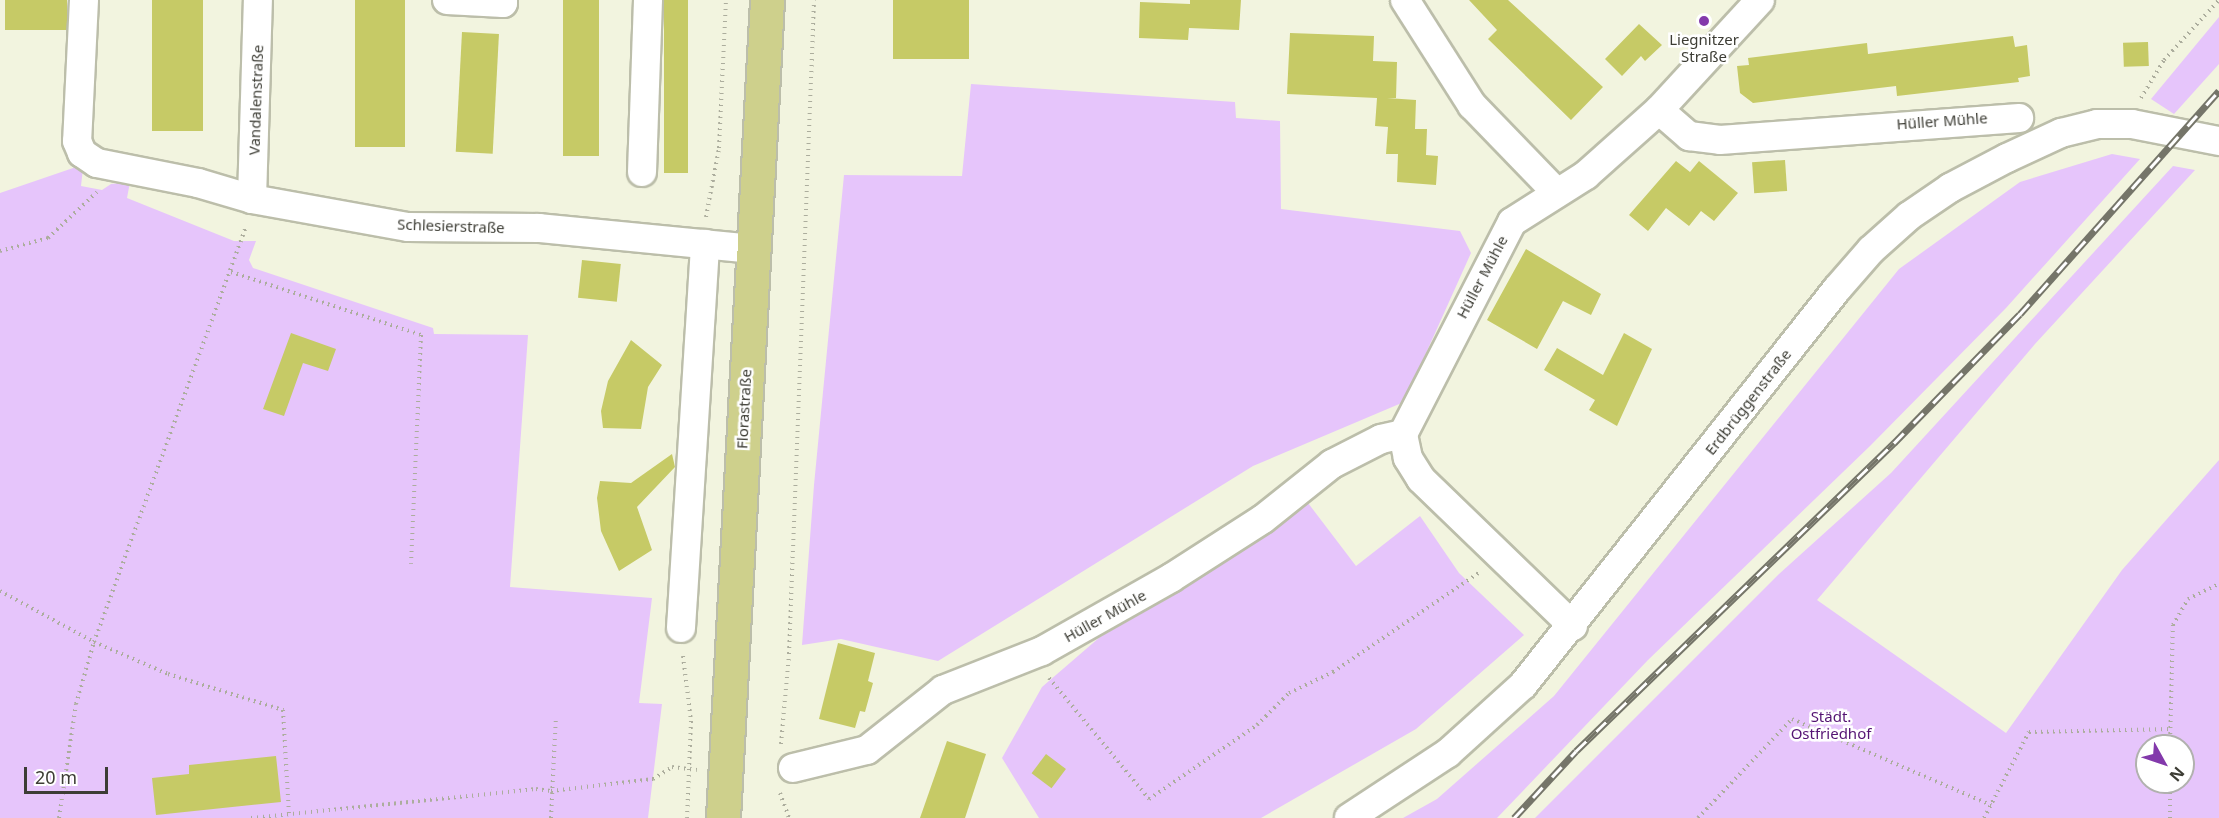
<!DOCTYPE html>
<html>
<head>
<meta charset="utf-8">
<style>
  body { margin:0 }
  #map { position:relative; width:2219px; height:818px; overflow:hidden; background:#f2f4df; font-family:"Noto Sans",sans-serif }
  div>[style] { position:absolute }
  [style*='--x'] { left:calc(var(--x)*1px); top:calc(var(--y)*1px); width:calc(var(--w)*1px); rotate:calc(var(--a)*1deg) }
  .green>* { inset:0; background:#e6c5fb }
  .building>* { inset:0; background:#c6ca66; transform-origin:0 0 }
  .path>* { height:4px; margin-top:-2px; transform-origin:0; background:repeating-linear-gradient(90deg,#acad9d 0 1.5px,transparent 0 6px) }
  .roads { filter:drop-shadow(2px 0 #bcbeaa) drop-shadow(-2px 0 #bcbeaa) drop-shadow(0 2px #bcbeaa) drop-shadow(0 -2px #bcbeaa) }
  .minor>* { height:28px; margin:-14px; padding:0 14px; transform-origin:14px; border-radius:14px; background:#fff }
  .major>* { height:33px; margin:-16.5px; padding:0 16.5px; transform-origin:16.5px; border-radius:16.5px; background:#ced08c }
  .rail>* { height:7px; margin-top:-3.5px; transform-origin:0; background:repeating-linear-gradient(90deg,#fff 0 14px,#757569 0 28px); box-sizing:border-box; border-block:2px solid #757569 }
  .dots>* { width:16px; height:16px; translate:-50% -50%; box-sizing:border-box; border:3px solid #fff; border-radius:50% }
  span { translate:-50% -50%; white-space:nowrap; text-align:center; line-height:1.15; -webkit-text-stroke:5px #fff; paint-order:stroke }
  .poi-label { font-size:15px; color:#3d3d35 }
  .street-label { font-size:15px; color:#3d3d35 }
  .park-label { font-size:15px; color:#541373 }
  .north { position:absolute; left:2135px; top:734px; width:60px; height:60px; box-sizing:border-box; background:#fff; border:2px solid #b1b1ae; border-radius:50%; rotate:130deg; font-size:16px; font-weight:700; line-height:24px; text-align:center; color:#3d3d35 }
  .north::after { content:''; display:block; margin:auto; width:21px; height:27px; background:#8339ab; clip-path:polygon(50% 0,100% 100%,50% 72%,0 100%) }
  .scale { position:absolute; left:24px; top:767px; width:84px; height:27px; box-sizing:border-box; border:3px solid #3d3d35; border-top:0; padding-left:8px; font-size:18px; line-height:21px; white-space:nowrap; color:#3d3d35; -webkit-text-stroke:4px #fff; paint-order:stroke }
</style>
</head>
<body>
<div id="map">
  <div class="green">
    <i style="clip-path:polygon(2219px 17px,2219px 64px,2174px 114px,2151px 99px)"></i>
    <i style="clip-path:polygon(971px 84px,1235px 102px,1236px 118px,1280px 121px,1281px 209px,1460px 231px,1471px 253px,1404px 402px,1253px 466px,938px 661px,841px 639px,802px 645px,814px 485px,844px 175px,962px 176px)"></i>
    <i style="clip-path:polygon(2112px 154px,2140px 159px,2006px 308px,1870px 446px,1648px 660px,1497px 818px,1403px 818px,1437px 799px,1554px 696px,1899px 269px,2020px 182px)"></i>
    <i style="clip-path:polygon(79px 166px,83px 168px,81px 186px,102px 190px,111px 184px,130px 182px,127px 198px,234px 241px,256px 241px,249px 260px,253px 268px,433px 328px,434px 334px,528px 335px,510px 587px,652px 598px,639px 703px,662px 704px,648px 818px,0 818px,0 193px)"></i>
    <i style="clip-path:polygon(evenodd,2173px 166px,2195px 170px,2035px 344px,1817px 600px,2006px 733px,2122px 570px,2219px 460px,2219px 818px,1535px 818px,1779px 574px,1891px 473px,2173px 166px,2147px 746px,2183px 746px,2183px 782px,2147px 782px,2147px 746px)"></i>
    <i style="clip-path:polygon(1305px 499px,1356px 566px,1420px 516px,1459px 573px,1524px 635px,1416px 729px,1261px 818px,1039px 818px,1002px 758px,1042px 687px,1100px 637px,1195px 582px)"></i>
  </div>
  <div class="building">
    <i style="left:5px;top:0;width:62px;height:30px"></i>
    <i style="left:152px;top:0;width:51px;height:131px"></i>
    <i style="left:355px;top:0;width:50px;height:147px"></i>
    <i style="left:563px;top:0;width:36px;height:156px"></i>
    <i style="left:664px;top:0;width:24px;height:173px"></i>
    <i style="left:893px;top:0;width:76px;height:59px"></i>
    <i style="clip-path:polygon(1190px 0,1241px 0,1239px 30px,1189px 28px,1188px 40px,1139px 38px,1140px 2px,1190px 4px)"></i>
    <i style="clip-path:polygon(1469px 0,1508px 0,1603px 87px,1571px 120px,1488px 39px,1497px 30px)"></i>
    <i style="clip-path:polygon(1639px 24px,1662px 45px,1645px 61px,1641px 56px,1622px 76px,1605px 59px)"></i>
    <i style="left:462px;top:32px;width:37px;height:120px;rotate:3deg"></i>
    <i style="clip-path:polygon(1290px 33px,1374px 36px,1373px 61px,1397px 62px,1396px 98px,1387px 98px,1416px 100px,1415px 129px,1427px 129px,1426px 155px,1438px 156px,1436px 185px,1397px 182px,1398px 154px,1386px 154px,1388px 127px,1375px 126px,1377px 98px,1287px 94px)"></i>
    <i style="clip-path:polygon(2013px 36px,2015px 47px,2027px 45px,2030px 76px,2018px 78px,2019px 82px,1897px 96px,1896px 86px,1753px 103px,1740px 93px,1737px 66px,1749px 65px,1748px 58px,1867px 43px,1868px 54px)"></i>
    <i style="left:2148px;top:42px;width:24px;height:25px;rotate:88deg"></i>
    <i style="left:1785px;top:160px;width:31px;height:33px;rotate:86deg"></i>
    <i style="clip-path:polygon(1676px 161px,1690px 172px,1699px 161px,1738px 193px,1714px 221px,1701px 211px,1689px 226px,1666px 208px,1648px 231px,1629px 215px)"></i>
    <i style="clip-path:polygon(1526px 249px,1601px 294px,1591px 315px,1563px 301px,1537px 349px,1487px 320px)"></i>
    <i style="left:582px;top:260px;width:39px;height:38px;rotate:6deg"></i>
    <i style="clip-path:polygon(291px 333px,336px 349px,328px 371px,303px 363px,284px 416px,263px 409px)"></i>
    <i style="clip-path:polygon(1624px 333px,1652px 349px,1617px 426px,1589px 410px,1595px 400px,1544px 370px,1557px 348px,1603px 375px)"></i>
    <i style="clip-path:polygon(631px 340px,662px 365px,648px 387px,641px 429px,603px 428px,601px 411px,608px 381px)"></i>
    <i style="clip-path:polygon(672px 454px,675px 467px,637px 507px,652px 550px,619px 571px,601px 531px,597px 498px,600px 481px,631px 483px)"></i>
    <i style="clip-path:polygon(838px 643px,875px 653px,868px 681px,873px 683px,865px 712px,860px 711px,855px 728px,819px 719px)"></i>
    <i style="clip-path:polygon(947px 741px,986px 754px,965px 818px,920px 818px)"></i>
    <i style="left:1046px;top:754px;width:25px;height:24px;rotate:37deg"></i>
    <i style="clip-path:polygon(276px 756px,281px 802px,156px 815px,152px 778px,189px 774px,189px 765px)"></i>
  </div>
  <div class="path">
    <i style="--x:2141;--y:98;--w:44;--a:-58.8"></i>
    <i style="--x:2164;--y:60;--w:81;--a:-47.5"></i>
    <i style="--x:706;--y:217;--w:70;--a:-79.3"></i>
    <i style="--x:719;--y:148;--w:148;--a:-87.3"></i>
    <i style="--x:0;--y:251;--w:50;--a:-15.2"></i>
    <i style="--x:48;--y:238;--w:67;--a:-43.2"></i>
    <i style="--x:231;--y:272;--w:200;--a:18.3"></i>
    <i style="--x:421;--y:335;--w:229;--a:92.5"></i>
    <i style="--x:0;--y:591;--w:107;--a:28.5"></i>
    <i style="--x:94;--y:642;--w:81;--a:23.4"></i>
    <i style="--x:168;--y:674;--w:121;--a:17.4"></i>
    <i style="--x:283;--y:710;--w:104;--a:86.7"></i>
    <i style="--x:683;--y:656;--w:65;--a:83"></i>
    <i style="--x:691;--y:721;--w:97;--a:92.4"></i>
    <i style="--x:1049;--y:678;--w:157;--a:50.4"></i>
    <i style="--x:1149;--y:799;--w:131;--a:-34.4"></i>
    <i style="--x:1257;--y:725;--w:45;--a:-45"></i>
    <i style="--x:1289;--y:693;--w:49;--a:-25.5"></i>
    <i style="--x:1333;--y:672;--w:178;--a:-34.2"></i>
    <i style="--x:781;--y:744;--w:90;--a:-84.9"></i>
    <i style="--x:789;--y:654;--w:654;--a:-87.81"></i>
    <i style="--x:2170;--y:746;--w:121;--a:-88.6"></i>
    <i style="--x:2173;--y:625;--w:30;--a:-60"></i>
    <i style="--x:2188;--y:599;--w:34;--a:-26"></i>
    <i style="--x:780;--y:793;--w:27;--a:70"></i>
    <i style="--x:59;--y:818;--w:115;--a:-81.5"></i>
    <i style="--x:76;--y:704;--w:65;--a:-73.8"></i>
    <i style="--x:94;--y:642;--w:443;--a:-69.9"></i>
    <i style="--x:251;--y:818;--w:286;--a:-5.8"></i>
    <i style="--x:536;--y:789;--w:15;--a:8"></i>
    <i style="--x:551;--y:791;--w:103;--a:-6.7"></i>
    <i style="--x:653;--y:779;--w:22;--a:-32"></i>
    <i style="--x:672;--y:767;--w:25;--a:7"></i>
    <i style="--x:551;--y:818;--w:102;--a:-87.2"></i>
    <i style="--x:1698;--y:818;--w:137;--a:-46.5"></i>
    <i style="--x:1792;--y:719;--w:217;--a:23.4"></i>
    <i style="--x:1984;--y:818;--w:97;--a:-62.4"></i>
    <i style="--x:2029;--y:732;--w:141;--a:-1.2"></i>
    <i style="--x:2170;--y:818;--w:36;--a:-90"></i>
  </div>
  <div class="roads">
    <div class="minor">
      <i style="--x:84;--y:0;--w:141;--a:92.8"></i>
      <i style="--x:77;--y:141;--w:13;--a:67"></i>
      <i style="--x:82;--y:153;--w:18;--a:34"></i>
      <i style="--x:97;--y:163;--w:103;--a:11.2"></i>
      <i style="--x:198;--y:183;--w:56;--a:16.5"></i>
      <i style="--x:252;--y:199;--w:158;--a:10.2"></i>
      <i style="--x:408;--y:227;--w:131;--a:0.4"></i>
      <i style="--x:539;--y:228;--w:214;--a:5.6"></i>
      <i style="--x:447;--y:0;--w:56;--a:3.1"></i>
      <i style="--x:503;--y:3;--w:3;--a:-90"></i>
      <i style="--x:1405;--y:0;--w:125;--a:57.5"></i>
      <i style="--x:1472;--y:105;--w:122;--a:46"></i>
      <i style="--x:1659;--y:110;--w:40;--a:41"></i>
      <i style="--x:1689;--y:136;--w:31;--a:7"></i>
      <i style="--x:1720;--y:140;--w:300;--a:-4.2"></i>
      <i style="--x:642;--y:172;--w:172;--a:-88"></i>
      <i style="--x:252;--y:199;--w:199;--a:-88.3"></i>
      <i style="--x:1573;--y:626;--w:211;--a:-136"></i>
      <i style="--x:1421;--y:479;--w:25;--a:-122"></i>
      <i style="--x:1408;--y:458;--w:25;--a:-102"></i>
      <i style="--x:1403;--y:434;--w:238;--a:-62.8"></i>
      <i style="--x:1512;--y:222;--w:88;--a:-32.4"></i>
      <i style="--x:1586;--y:175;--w:98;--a:-41.7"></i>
      <i style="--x:1659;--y:110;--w:149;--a:-47.4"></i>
      <i style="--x:681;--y:628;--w:385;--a:-86.4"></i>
      <i style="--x:793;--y:768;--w:76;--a:-13.7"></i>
      <i style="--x:867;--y:750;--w:97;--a:-38.3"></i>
      <i style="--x:943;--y:690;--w:106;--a:-21.5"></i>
      <i style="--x:1042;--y:651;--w:148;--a:-29.5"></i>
      <i style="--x:1171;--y:578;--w:109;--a:-32.7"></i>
      <i style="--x:1263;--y:519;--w:88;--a:-38.6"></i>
      <i style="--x:1332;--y:464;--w:55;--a:-27"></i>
      <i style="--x:1381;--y:439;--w:23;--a:-13"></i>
      <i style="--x:1349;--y:818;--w:118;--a:-33.3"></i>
      <i style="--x:1448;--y:753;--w:101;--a:-42.2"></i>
      <i style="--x:1523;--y:685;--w:505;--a:-51.59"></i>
      <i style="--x:1837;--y:289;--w:52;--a:-48.9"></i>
      <i style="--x:1871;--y:250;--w:51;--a:-41.8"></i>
      <i style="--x:1909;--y:216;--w:50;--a:-34.3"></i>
      <i style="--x:1950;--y:188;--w:64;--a:-27.8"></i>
      <i style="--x:2007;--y:158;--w:60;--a:-24.8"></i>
      <i style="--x:2061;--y:133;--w:37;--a:-14"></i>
      <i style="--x:2097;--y:124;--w:35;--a:0"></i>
      <i style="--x:2132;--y:124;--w:89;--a:11.1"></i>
    </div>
    <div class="major">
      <i style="--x:723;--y:818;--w:819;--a:-86.92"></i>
    </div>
  </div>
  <div class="rail">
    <i style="--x:1514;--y:818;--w:91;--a:-47.2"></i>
    <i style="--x:1576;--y:751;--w:443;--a:-44.1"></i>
    <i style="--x:1894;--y:443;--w:180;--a:-45.7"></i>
    <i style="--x:2020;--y:314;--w:299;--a:-48.3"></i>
  </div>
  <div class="dots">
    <i style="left:1704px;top:21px;background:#8339ab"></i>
  </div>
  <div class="poi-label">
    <span style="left:1704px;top:48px">Liegnitzer<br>Straße</span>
  </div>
  <div class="street-label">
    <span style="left:256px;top:100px;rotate:-88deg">Vandalenstraße</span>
    <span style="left:1942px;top:121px;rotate:-4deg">Hüller Mühle</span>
    <span style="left:451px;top:226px;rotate:2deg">Schlesierstraße</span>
    <span style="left:1482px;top:277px;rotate:-62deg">Hüller Mühle</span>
    <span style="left:1748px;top:402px;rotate:-52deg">Erdbrüggenstraße</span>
    <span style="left:744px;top:409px;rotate:-87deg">Florastraße</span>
    <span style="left:1105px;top:616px;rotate:-29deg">Hüller Mühle</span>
  </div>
  <div class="park-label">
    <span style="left:1831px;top:725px">Städt.<br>Ostfriedhof</span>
  </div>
  <div class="north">N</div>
  <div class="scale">20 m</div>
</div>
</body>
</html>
